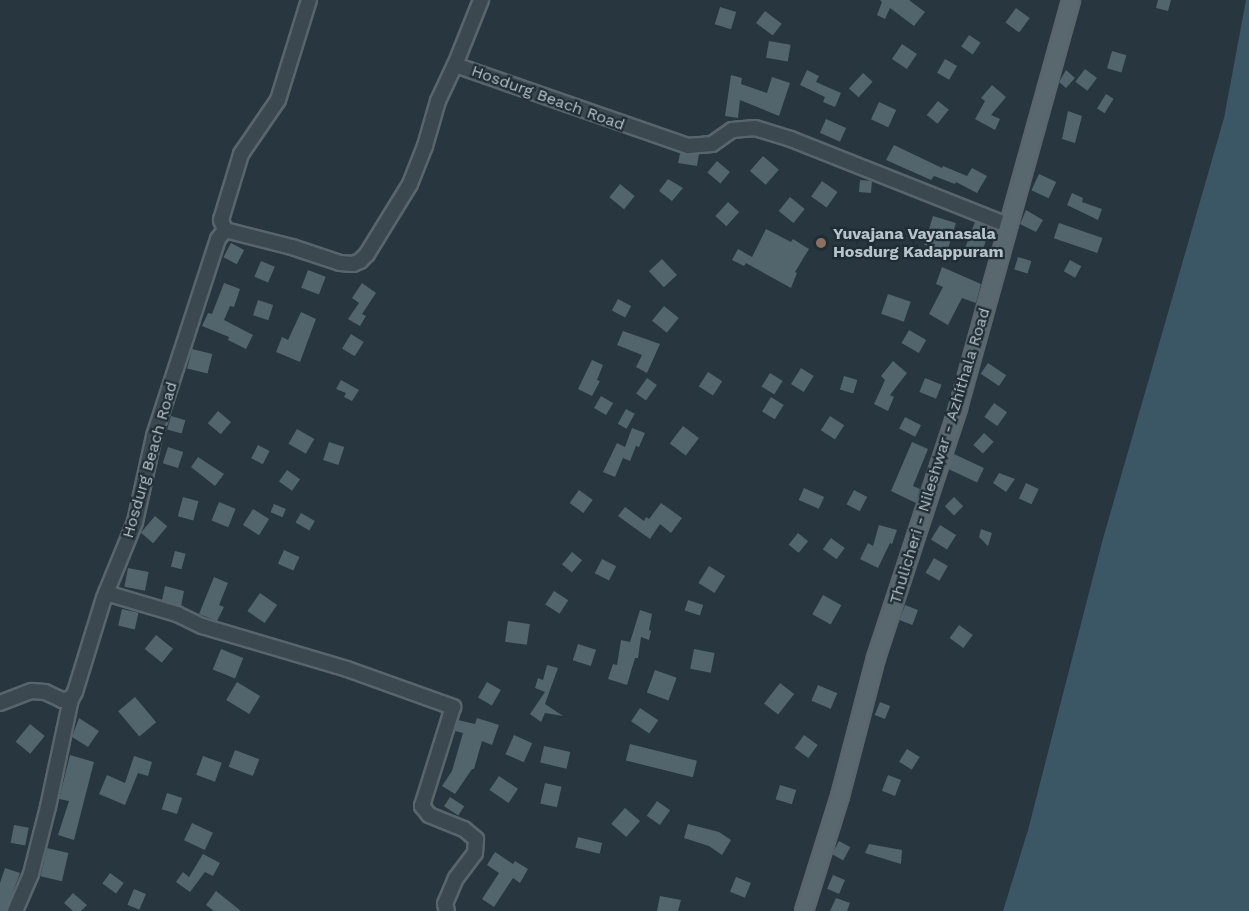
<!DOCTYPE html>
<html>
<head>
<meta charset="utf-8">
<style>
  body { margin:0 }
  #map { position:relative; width:1249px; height:911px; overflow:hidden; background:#27363f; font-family:"Work Sans",sans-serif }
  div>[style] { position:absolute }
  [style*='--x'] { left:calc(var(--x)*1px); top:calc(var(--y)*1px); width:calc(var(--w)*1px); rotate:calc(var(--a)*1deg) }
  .water>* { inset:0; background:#3b5665 }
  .building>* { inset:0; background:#52646c; transform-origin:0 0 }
  .roads { filter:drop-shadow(2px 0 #58656c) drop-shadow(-2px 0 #58656c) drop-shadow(0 2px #58656c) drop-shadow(0 -2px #58656c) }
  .minor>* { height:14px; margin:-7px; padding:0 7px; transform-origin:7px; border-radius:7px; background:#3b484f }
  .major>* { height:16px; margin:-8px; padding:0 8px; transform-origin:8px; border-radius:8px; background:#59676f }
  .dots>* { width:16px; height:16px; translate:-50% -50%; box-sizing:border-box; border:3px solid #1f2d34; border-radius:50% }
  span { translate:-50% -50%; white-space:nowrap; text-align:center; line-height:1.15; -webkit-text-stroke:4.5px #1f2d34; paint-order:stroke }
  .street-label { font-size:16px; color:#b7c2c9 }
  .poi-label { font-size:16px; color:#b7c2c9; font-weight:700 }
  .left { translate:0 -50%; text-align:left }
</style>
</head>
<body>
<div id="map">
  <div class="water">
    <i style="clip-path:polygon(1246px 0,1249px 0,1249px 911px,1003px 911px,1028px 830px,1102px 542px,1224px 118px)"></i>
  </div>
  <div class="building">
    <i style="clip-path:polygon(880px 0,909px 0,925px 12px,914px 26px,890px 8px,885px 19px,877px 15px,882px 2px)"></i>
    <i style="clip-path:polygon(1158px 0,1171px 0,1168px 11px,1156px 8px)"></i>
    <i style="left:720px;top:7px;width:17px;height:18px;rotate:17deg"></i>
    <i style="left:1016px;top:8px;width:17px;height:18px;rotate:36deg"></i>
    <i style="left:765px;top:11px;width:21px;height:15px;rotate:37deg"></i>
    <i style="left:969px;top:35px;width:14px;height:14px;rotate:34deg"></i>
    <i style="left:769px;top:41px;width:22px;height:17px;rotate:10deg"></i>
    <i style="left:902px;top:44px;width:18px;height:18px;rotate:34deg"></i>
    <i style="left:1112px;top:51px;width:15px;height:18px;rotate:16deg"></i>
    <i style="left:945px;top:59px;width:14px;height:16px;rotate:30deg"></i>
    <i style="left:1085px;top:69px;width:15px;height:16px;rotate:37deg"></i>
    <i style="clip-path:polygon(807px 70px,819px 76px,816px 82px,841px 93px,835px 107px,823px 102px,825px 97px,800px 85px)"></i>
    <i style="clip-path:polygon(1066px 70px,1075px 78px,1066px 88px,1059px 82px)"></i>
    <i style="left:863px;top:73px;width:13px;height:21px;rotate:42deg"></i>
    <i style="clip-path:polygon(731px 75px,742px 78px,741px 84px,767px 93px,772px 77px,790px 83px,779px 116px,740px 100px,738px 118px,725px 116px)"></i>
    <i style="clip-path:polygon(992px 85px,1006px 97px,991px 115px,1000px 119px,995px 130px,975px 119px,985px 101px,981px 98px)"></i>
    <i style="left:1106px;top:94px;width:9px;height:17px;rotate:32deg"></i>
    <i style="left:938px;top:101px;width:14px;height:18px;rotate:39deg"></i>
    <i style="left:879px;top:102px;width:19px;height:19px;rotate:25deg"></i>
    <i style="clip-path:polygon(1068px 111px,1082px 116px,1075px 143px,1062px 139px)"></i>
    <i style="left:826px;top:119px;width:22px;height:15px;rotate:24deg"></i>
    <i style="clip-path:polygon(894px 145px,942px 168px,943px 166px,967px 176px,972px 168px,987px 176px,977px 193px,956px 182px,955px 184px,934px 176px,931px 180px,886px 160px)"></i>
    <i style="clip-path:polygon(680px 153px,699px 154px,697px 166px,678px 163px)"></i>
    <i style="left:763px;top:156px;width:21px;height:20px;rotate:41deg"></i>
    <i style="left:717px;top:161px;width:17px;height:15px;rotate:40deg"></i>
    <i style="left:1039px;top:174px;width:19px;height:18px;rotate:25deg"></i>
    <i style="clip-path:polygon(668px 179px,683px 188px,672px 201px,659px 191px)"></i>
    <i style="left:860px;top:180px;width:12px;height:12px;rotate:5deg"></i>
    <i style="left:822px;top:181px;width:19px;height:19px;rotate:35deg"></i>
    <i style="left:620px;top:184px;width:19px;height:17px;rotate:39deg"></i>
    <i style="clip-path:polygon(1072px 193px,1083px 198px,1082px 202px,1102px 209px,1098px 220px,1067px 205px)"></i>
    <i style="left:790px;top:197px;width:19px;height:18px;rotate:39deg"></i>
    <i style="left:728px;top:202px;width:15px;height:19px;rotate:42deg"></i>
    <i style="clip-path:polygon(1026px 210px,1043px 220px,1036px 232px,1020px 224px)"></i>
    <i style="left:933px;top:216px;width:24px;height:30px;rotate:17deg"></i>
    <i style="left:975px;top:222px;width:17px;height:27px;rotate:21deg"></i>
    <i style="left:1059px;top:223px;width:46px;height:16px;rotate:19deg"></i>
    <i style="clip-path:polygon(766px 229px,791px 242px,793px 239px,809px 249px,795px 272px,797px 273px,791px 288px,746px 263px,744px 266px,732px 260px,738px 249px,752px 257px)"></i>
    <i style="left:231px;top:243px;width:15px;height:16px;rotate:28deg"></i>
    <i style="left:1018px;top:257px;width:14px;height:13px;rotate:17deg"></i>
    <i style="left:662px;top:259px;width:22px;height:18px;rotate:47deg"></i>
    <i style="left:1070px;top:260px;width:13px;height:13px;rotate:29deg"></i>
    <i style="left:261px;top:261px;width:15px;height:17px;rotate:23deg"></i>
    <i style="clip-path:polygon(942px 267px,981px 284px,976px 303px,962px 298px,948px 325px,929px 314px,943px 287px,936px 284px)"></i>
    <i style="left:308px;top:270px;width:19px;height:19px;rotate:21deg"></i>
    <i style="clip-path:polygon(224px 283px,240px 289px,234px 307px,230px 306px,224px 320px,253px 335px,246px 349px,228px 340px,229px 337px,202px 326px,208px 313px,212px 314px)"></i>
    <i style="clip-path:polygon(362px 283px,376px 293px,362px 314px,366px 316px,360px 326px,348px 319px,359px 303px,352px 298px)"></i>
    <i style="left:888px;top:294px;width:24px;height:21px;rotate:19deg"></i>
    <i style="left:618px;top:299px;width:15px;height:13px;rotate:28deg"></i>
    <i style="left:258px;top:300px;width:16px;height:16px;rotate:18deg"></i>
    <i style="left:664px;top:306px;width:19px;height:19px;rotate:39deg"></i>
    <i style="clip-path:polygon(301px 312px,316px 319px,300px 362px,276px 352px,282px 337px,288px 340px)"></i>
    <i style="left:909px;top:330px;width:20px;height:15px;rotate:30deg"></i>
    <i style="clip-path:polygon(623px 331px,660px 344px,647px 373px,636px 367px,642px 355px,617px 345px)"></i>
    <i style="left:351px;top:334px;width:15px;height:17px;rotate:32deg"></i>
    <i style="left:192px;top:349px;width:21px;height:20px;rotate:14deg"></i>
    <i style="clip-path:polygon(592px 360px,603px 365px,597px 380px,600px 381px,592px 396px,578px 389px)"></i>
    <i style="clip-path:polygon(893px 361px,907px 373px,890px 395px,894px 397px,888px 411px,874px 404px,885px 380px,881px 376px)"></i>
    <i style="left:988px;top:363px;width:22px;height:13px;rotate:34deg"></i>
    <i style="left:801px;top:368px;width:15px;height:19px;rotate:32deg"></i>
    <i style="left:708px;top:372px;width:17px;height:17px;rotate:33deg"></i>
    <i style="left:770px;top:373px;width:15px;height:16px;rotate:32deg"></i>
    <i style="left:844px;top:376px;width:14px;height:14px;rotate:17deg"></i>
    <i style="left:647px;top:378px;width:12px;height:19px;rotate:35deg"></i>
    <i style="left:925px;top:378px;width:18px;height:15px;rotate:22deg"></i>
    <i style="clip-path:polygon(341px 380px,359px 390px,352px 401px,344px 397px,346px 393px,336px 389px)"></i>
    <i style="left:601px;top:396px;width:14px;height:14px;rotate:30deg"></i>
    <i style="left:771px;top:397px;width:15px;height:17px;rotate:32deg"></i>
    <i style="left:994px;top:403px;width:16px;height:17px;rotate:35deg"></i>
    <i style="left:626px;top:409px;width:10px;height:17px;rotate:29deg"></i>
    <i style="left:218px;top:411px;width:17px;height:16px;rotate:40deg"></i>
    <i style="left:171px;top:416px;width:15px;height:14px;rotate:16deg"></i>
    <i style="left:830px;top:416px;width:17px;height:17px;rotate:33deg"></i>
    <i style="left:905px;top:417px;width:18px;height:13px;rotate:27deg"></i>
    <i style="left:683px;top:426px;width:20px;height:22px;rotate:37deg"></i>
    <i style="clip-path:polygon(632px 428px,645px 433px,639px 447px,636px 446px,630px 461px,623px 458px,615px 477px,603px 472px,617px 443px,625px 447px)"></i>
    <i style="left:297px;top:429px;width:20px;height:17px;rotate:30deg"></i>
    <i style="left:984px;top:433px;width:13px;height:16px;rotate:42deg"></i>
    <i style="left:329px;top:442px;width:16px;height:19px;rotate:18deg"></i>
    <i style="clip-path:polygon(912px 442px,928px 449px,913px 486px,920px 489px,916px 503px,891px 491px)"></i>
    <i style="left:258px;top:445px;width:13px;height:15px;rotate:27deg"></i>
    <i style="left:168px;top:447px;width:16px;height:17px;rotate:18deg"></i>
    <i style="left:954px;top:454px;width:33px;height:16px;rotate:25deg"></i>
    <i style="clip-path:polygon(198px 457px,224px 474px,215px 486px,191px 467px)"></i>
    <i style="left:287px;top:470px;width:16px;height:14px;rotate:35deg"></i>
    <i style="clip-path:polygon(999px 473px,1015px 479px,1006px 492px,993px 483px)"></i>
    <i style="left:1026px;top:483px;width:14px;height:17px;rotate:25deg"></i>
    <i style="left:804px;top:488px;width:22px;height:13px;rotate:24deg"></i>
    <i style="left:579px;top:490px;width:17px;height:16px;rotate:36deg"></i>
    <i style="left:854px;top:490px;width:15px;height:16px;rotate:28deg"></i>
    <i style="left:183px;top:497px;width:16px;height:20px;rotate:15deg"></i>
    <i style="left:954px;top:497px;width:13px;height:13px;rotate:45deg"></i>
    <i style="left:219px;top:502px;width:18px;height:20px;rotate:22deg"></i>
    <i style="clip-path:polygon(661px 503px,682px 518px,671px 533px,660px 524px,650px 539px,618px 516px,625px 507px,644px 521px,646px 517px,649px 519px)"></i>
    <i style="left:274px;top:504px;width:13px;height:9px;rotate:23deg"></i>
    <i style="left:253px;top:509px;width:19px;height:19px;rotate:32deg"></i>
    <i style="left:301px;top:513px;width:16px;height:11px;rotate:30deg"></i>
    <i style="left:155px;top:516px;width:16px;height:22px;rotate:40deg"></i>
    <i style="clip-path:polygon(879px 525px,897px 530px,892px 544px,890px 543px,878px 568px,860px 559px,868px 543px,873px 546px)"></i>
    <i style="left:940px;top:525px;width:19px;height:17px;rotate:32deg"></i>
    <i style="clip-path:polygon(981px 529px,992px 533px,988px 546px,979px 537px)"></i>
    <i style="left:798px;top:533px;width:13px;height:15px;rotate:39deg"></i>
    <i style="left:831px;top:538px;width:17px;height:14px;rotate:36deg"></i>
    <i style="left:284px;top:550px;width:17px;height:15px;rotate:24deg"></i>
    <i style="left:175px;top:551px;width:11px;height:16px;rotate:15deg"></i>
    <i style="left:572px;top:552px;width:13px;height:16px;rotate:39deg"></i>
    <i style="left:934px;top:558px;width:16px;height:17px;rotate:30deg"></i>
    <i style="left:602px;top:559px;width:16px;height:16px;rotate:27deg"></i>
    <i style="left:709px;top:566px;width:19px;height:20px;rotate:32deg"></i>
    <i style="left:128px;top:568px;width:21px;height:19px;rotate:11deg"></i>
    <i style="clip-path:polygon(214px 577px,228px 583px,219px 605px,224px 607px,217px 621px,199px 614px)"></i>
    <i style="clip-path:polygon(165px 586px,184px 591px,181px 606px,162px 600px)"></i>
    <i style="left:554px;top:591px;width:17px;height:16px;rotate:33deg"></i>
    <i style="left:260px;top:593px;width:21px;height:22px;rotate:35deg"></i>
    <i style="left:823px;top:595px;width:21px;height:22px;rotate:29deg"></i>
    <i style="left:688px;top:600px;width:16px;height:11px;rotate:18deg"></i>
    <i style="left:905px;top:605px;width:14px;height:16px;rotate:21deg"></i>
    <i style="left:122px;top:609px;width:17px;height:17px;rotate:13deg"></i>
    <i style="clip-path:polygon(640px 610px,652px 614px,649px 630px,651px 631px,649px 640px,641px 637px,638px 658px,635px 658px,627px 685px,608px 679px,613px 664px,617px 665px,621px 640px,630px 642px)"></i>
    <i style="left:508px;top:621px;width:22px;height:21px;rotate:8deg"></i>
    <i style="left:959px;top:625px;width:17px;height:16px;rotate:36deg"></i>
    <i style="left:156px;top:635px;width:22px;height:18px;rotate:39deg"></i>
    <i style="left:578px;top:644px;width:19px;height:17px;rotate:18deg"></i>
    <i style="left:221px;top:649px;width:24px;height:22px;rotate:22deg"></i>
    <i style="left:694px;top:649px;width:21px;height:20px;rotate:11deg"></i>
    <i style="clip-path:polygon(547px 665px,558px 668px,545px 704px,563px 716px,545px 713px,541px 722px,530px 714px,545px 692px,535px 688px,538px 678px,543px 680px)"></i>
    <i style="left:655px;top:670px;width:23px;height:24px;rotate:20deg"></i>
    <i style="left:237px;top:682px;width:27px;height:21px;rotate:31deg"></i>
    <i style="left:487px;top:682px;width:16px;height:18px;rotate:30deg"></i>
    <i style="left:780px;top:683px;width:18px;height:26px;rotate:38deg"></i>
    <i style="left:818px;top:685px;width:21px;height:17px;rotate:23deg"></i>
    <i style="left:135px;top:697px;width:33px;height:22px;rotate:50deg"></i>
    <i style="left:880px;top:702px;width:11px;height:14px;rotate:22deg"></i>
    <i style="left:640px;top:708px;width:22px;height:16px;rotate:34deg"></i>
    <i style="clip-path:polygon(79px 718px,99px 731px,88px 747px,72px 737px)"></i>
    <i style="clip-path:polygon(477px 718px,499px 725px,492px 745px,482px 741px,474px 769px,472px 769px,455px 794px,442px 786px,452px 771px,463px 733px,455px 731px,458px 720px,475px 724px)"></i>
    <i style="left:30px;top:724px;width:19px;height:23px;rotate:39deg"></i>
    <i style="left:514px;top:735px;width:20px;height:21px;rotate:24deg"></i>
    <i style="left:804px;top:735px;width:17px;height:16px;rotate:36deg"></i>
    <i style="left:630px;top:744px;width:69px;height:17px;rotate:14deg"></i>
    <i style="left:544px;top:746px;width:27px;height:17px;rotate:13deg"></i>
    <i style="left:907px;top:749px;width:15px;height:15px;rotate:32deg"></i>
    <i style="left:235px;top:750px;width:26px;height:18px;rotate:21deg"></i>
    <i style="clip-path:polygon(70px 755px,94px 762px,74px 840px,58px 835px,69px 801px,59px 799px)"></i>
    <i style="clip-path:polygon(134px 756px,152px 762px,148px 776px,138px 773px,125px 805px,99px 794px,107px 775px,125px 783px)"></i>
    <i style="left:203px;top:756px;width:20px;height:20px;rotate:20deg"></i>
    <i style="left:888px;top:775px;width:14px;height:17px;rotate:21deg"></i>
    <i style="left:499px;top:776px;width:23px;height:17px;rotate:34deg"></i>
    <i style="left:545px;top:783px;width:17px;height:21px;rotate:13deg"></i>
    <i style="left:780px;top:785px;width:17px;height:15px;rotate:17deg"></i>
    <i style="left:167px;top:793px;width:16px;height:17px;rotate:18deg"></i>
    <i style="left:450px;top:797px;width:17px;height:11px;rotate:33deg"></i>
    <i style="left:657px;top:801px;width:16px;height:18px;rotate:35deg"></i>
    <i style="left:625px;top:808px;width:20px;height:21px;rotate:41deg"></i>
    <i style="left:192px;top:823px;width:23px;height:19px;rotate:25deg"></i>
    <i style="clip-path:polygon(688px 824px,719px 832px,731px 840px,722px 855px,709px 846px,684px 838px)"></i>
    <i style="left:14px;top:825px;width:15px;height:18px;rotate:11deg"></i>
    <i style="left:578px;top:837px;width:25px;height:11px;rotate:14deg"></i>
    <i style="left:839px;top:841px;width:13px;height:15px;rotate:29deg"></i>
    <i style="clip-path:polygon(869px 844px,902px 850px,901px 864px,865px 853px)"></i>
    <i style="left:47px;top:848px;width:22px;height:29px;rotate:13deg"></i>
    <i style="clip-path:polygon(495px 852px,513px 864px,515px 861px,528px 869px,520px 883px,513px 878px,494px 907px,482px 899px,499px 873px,487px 865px)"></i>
    <i style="clip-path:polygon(203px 854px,220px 863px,213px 876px,205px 872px,190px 892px,176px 882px,183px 872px,189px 877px)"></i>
    <i style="clip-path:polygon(5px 868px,20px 873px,6px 911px,0 911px,0 883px)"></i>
    <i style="left:110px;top:873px;width:17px;height:13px;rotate:36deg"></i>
    <i style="left:833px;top:875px;width:13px;height:15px;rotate:23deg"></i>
    <i style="left:736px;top:877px;width:16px;height:16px;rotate:22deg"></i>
    <i style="left:134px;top:889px;width:13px;height:17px;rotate:23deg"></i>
    <i style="clip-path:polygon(216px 891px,241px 911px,214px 911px,206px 905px)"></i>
    <i style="clip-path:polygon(73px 893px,87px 905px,81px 911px,73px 911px,64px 903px)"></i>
    <i style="clip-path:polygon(660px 896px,681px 900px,678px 911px,657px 911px)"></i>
    <i style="clip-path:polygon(836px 898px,850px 903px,847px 911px,830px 911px)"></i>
  </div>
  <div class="roads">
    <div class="minor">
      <i style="--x:455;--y:65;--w:70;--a:-68.2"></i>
      <i style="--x:225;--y:230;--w:11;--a:-112"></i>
      <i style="--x:221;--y:220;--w:69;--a:-73.1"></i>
      <i style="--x:241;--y:154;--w:65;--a:-55.6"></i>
      <i style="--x:278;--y:100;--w:105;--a:-72.8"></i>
      <i style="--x:106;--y:593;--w:74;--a:16.5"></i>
      <i style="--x:177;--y:614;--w:28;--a:26"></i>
      <i style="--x:202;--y:626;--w:151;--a:16.5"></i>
      <i style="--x:347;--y:669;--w:113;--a:19.7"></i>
      <i style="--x:453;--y:707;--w:104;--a:107.4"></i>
      <i style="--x:422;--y:806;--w:11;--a:52"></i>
      <i style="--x:429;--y:815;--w:38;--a:22"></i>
      <i style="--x:464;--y:829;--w:16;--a:40"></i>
      <i style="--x:476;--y:839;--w:14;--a:94"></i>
      <i style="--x:475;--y:853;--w:31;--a:127"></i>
      <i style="--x:456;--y:878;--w:28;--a:113"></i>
      <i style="--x:445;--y:904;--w:7;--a:74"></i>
      <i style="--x:0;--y:703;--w:34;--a:-21"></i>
      <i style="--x:32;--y:691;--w:13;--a:4"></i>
      <i style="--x:45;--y:692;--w:19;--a:25"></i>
      <i style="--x:62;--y:700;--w:9;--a:-6"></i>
      <i style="--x:71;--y:699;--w:8;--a:-60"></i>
      <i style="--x:75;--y:692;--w:98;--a:-72.9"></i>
      <i style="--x:104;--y:598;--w:82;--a:-67.8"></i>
      <i style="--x:135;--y:522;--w:88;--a:-77.5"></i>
      <i style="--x:154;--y:436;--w:207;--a:-72"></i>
      <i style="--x:218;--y:239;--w:11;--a:-52"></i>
      <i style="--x:225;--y:230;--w:69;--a:14.2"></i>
      <i style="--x:292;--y:247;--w:51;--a:18.4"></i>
      <i style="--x:340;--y:263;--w:13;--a:4"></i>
      <i style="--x:353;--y:264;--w:8;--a:-23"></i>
      <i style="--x:360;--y:261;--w:10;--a:-45"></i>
      <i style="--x:367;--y:254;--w:82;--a:-58.4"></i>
      <i style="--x:410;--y:184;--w:41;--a:-68.5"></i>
      <i style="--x:425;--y:146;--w:47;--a:-73.9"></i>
      <i style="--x:438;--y:101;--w:40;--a:-65"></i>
      <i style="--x:455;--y:65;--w:247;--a:19.2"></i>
      <i style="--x:688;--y:146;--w:24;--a:-5"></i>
      <i style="--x:712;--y:144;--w:24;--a:-35"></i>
      <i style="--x:732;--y:130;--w:23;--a:-5"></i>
      <i style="--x:755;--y:128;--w:38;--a:17"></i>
      <i style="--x:791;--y:139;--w:232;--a:21.7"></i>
      <i style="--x:15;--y:911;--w:40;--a:-66.6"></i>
      <i style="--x:31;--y:874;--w:69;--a:-75.8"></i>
      <i style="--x:48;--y:807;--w:110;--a:-78"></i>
    </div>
    <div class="major">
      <i style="--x:804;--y:911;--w:121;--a:-72.6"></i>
      <i style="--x:840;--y:796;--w:143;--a:-75.4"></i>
      <i style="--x:876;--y:658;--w:263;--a:-71.8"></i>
      <i style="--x:958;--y:408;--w:423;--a:-74.5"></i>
    </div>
  </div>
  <div class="dots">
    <i style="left:821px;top:243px;background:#8d6e63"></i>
  </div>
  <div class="street-label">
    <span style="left:548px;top:98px;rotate:20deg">Hosdurg Beach Road</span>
    <span style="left:940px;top:456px;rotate:-73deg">Thulicheri - Nileshwar - Azhithala Road</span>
    <span style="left:150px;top:460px;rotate:-74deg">Hosdurg Beach Road</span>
  </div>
  <div class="poi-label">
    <span class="left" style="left:833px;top:243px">Yuvajana Vayanasala<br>Hosdurg Kadappuram</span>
  </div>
</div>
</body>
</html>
